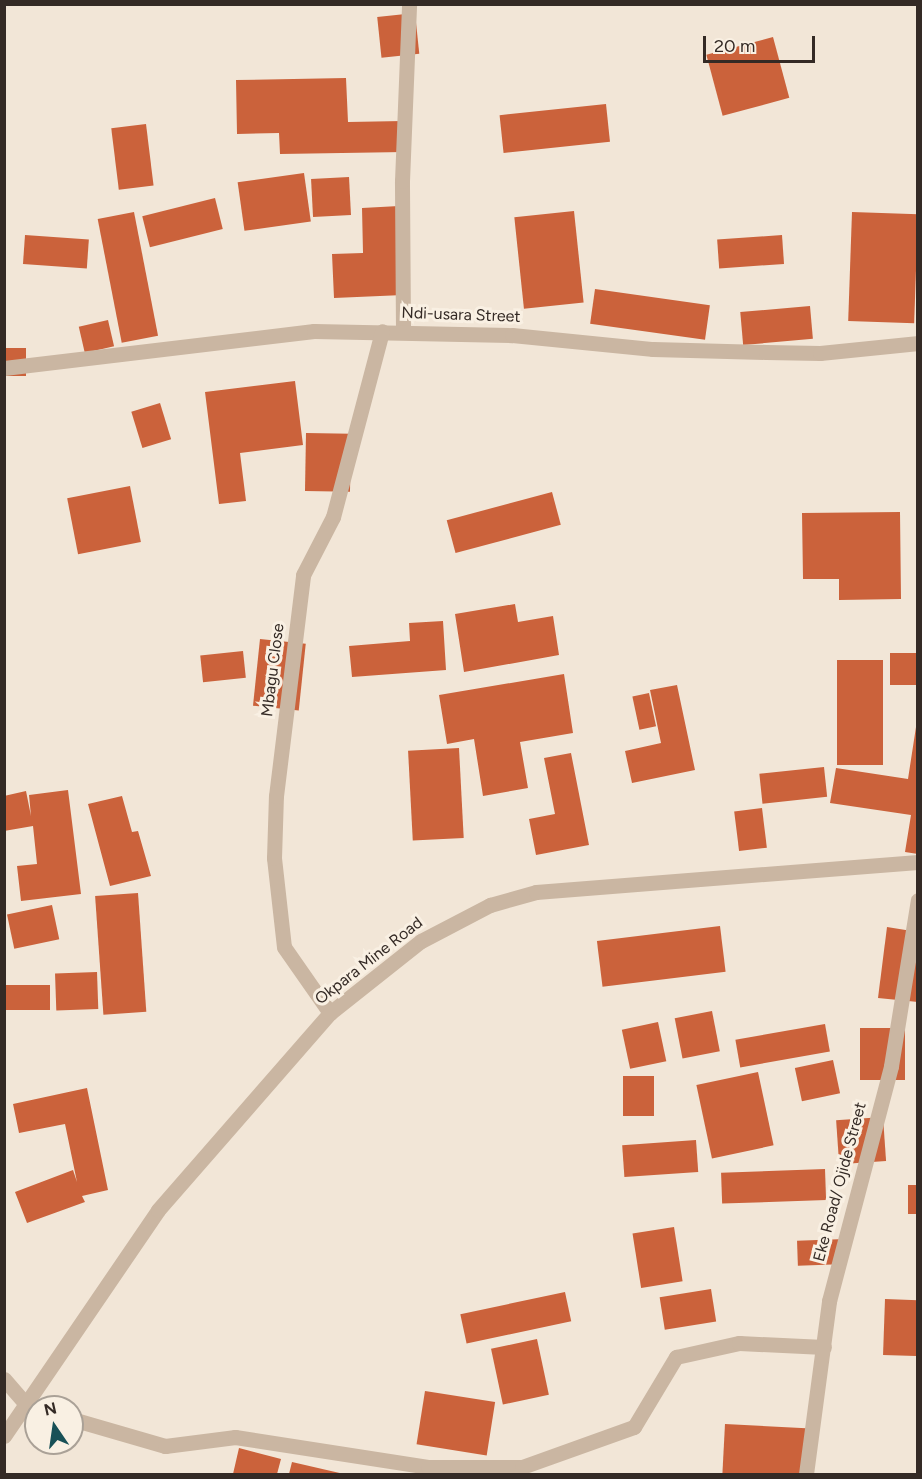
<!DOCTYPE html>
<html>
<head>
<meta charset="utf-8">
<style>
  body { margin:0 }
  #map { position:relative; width:922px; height:1479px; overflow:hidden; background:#f2e6d7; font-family:Figtree,sans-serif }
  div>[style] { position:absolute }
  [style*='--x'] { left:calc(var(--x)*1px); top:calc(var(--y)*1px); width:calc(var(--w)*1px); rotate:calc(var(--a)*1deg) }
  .building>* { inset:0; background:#cb623b; transform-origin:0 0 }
  .street>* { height:15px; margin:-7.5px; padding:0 7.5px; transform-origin:7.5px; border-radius:7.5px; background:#cab6a2 }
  span { translate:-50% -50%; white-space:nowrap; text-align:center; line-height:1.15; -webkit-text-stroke:6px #f9f0e3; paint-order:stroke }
  .street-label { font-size:16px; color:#342a25 }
  .frame { position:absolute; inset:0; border:6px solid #342a25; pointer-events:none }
  .north { position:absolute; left:24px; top:1395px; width:60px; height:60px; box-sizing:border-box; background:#f9f0e3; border:2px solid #aaa197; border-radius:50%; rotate:347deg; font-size:16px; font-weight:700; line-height:24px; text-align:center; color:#342a25 }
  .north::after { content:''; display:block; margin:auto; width:21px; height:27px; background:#195157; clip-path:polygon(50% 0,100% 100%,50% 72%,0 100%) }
  .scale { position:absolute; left:703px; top:36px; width:112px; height:27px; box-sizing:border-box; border:3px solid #342a25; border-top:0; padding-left:8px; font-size:18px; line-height:21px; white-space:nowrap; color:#342a25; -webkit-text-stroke:4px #f9f0e3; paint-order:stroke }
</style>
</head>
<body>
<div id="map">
  <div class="building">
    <i style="left:415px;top:13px;width:41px;height:38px;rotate:84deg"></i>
    <i style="left:773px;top:37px;width:63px;height:69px;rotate:75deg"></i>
    <i style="clip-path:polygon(346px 78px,348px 122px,403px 121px,404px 152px,280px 154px,279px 133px,237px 134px,236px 80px)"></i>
    <i style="left:606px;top:104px;width:38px;height:107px;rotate:84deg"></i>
    <i style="left:146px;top:124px;width:62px;height:35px;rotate:83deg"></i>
    <i style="left:304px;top:173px;width:49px;height:67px;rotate:82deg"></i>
    <i style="left:349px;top:177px;width:38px;height:38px;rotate:87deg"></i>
    <i style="left:215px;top:198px;width:32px;height:75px;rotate:76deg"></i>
    <i style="clip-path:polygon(399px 206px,403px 295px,334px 298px,332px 254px,363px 253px,362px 208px)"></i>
    <i style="left:574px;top:211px;width:92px;height:60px;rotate:84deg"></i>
    <i style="left:134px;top:212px;width:126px;height:37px;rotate:79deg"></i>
    <i style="left:852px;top:212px;width:66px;height:109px;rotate:2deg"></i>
    <i style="left:25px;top:235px;width:64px;height:29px;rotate:4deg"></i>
    <i style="left:782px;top:235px;width:29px;height:65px;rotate:86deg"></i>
    <i style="left:595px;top:289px;width:116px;height:35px;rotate:8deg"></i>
    <i style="left:810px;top:306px;width:33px;height:70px;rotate:85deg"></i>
    <i style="left:108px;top:320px;width:27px;height:30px;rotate:77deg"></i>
    <i style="left:4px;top:348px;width:22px;height:28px"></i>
    <i style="clip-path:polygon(295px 381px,303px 445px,240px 453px,246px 501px,219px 504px,205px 392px)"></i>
    <i style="left:160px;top:403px;width:38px;height:30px;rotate:73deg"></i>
    <i style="left:306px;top:433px;width:45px;height:58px;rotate:1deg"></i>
    <i style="left:130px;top:486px;width:57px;height:64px;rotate:79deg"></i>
    <i style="left:552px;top:492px;width:34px;height:109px;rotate:75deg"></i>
    <i style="clip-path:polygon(900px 512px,901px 599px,839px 600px,839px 579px,803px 579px,802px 513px)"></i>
    <i style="clip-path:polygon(515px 604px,518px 622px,553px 616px,559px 655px,464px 672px,455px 614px)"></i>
    <i style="clip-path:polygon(443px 621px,446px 670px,352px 677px,349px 646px,410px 641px,409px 623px)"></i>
    <i style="left:260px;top:639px;width:46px;height:67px;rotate:6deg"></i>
    <i style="left:243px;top:651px;width:27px;height:43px;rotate:84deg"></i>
    <i style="left:918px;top:653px;width:32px;height:28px;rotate:90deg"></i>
    <i style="left:837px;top:660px;width:46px;height:105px"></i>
    <i style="clip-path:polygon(564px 674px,573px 733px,520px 742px,528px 788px,483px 796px,474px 739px,447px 744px,439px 695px)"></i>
    <i style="clip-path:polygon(677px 685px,695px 770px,632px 783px,625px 751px,661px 743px,650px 690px)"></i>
    <i style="left:649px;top:693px;width:34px;height:17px;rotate:78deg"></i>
    <i style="clip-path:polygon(916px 727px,918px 727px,918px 854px,905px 852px,911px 815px,830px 803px,836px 768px,908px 779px)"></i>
    <i style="left:459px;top:748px;width:90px;height:51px;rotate:87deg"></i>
    <i style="clip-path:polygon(571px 753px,589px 845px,536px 855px,529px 819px,555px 814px,544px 758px)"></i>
    <i style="left:824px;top:767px;width:30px;height:65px;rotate:84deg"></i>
    <i style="clip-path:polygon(68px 790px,81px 894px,21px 901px,17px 866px,37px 864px,33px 826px,4px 831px,4px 796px,26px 791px,31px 816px,29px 795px)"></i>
    <i style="clip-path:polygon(122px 796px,132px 832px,138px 831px,151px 876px,110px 886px,88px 804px)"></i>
    <i style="left:762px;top:808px;width:40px;height:28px;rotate:83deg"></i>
    <i style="left:138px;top:893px;width:119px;height:43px;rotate:86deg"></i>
    <i style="left:52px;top:905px;width:35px;height:46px;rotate:78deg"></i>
    <i style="left:720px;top:926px;width:46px;height:124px;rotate:83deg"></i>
    <i style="clip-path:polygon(887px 927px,918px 932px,918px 1002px,878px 998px)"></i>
    <i style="left:97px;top:972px;width:37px;height:42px;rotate:88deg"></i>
    <i style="left:4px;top:985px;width:46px;height:25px"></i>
    <i style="left:712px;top:1011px;width:41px;height:38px;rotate:79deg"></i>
    <i style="left:658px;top:1022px;width:40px;height:37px;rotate:78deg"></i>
    <i style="left:825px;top:1024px;width:28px;height:91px;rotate:80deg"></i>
    <i style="left:860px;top:1028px;width:45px;height:52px"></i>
    <i style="left:833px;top:1060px;width:34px;height:39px;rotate:78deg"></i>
    <i style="left:758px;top:1072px;width:75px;height:63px;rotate:78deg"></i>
    <i style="left:623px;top:1076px;width:31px;height:40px"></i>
    <i style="clip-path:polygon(87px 1088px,108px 1190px,82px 1196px,85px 1202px,27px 1223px,15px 1192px,73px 1170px,77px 1182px,65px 1124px,19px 1133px,13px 1104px)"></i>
    <i style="left:883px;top:1117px;width:44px;height:47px;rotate:86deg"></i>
    <i style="left:696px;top:1140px;width:32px;height:74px;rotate:86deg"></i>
    <i style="left:825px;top:1169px;width:31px;height:104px;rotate:88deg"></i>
    <i style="left:908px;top:1185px;width:10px;height:29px"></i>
    <i style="left:674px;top:1227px;width:55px;height:42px;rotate:81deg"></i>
    <i style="left:845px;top:1239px;width:25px;height:48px;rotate:88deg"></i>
    <i style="left:711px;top:1289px;width:33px;height:52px;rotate:81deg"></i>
    <i style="left:565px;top:1292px;width:30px;height:107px;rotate:78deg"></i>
    <i style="left:885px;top:1299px;width:33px;height:56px;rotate:2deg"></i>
    <i style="left:537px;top:1339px;width:57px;height:47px;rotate:78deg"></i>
    <i style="left:425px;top:1391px;width:71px;height:54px;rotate:9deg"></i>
    <i style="left:725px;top:1424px;width:91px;height:50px;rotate:3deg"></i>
    <i style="clip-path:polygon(239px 1448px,281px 1459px,277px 1474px,233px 1474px)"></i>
    <i style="clip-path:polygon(292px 1462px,344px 1474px,289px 1474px)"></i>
  </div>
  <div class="street">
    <i style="--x:403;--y:330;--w:149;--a:-90.4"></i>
    <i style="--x:402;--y:181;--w:177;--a:-87.7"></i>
    <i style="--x:4;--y:368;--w:312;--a:-6.8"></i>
    <i style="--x:314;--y:331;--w:198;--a:1.2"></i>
    <i style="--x:512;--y:335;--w:142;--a:5.7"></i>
    <i style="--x:653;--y:349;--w:113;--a:1.5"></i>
    <i style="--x:766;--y:352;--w:54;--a:1.1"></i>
    <i style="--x:820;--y:353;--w:99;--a:-5.8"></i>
    <i style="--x:330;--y:1013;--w:80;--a:-124.9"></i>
    <i style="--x:284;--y:947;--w:90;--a:-96.4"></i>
    <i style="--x:274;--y:858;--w:62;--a:-88.2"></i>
    <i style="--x:276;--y:796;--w:223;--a:-83"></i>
    <i style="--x:303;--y:575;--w:65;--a:-62.7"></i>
    <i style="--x:333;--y:517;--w:192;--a:-75.2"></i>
    <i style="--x:4;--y:1379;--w:35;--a:49"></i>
    <i style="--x:27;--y:1405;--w:7;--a:16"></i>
    <i style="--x:72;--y:1419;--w:97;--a:16.2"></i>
    <i style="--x:165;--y:1446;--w:71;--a:-7.3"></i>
    <i style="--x:235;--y:1437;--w:195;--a:8.8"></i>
    <i style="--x:428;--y:1467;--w:94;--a:0"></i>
    <i style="--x:522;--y:1467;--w:119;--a:-19.7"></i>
    <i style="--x:634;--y:1427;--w:82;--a:-59"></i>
    <i style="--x:676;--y:1357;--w:65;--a:-12.5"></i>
    <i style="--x:739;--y:1343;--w:85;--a:2.7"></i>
    <i style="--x:4;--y:1436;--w:273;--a:-55.7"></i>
    <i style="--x:158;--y:1210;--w:262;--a:-48.9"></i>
    <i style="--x:330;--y:1013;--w:116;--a:-38.4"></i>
    <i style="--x:421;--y:941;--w:78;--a:-27.6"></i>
    <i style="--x:490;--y:905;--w:48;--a:-15.8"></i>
    <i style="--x:536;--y:892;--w:383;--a:-4.5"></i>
    <i style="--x:806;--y:1474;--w:175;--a:-82.4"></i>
    <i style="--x:829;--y:1301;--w:243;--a:-75.2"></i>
    <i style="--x:891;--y:1066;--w:168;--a:-80.8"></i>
  </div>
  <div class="street-label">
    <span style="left:461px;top:315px;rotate:2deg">Ndi-usara Street</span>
    <span style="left:273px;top:670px;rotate:-83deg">Mbagu Close</span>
    <span style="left:369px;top:961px;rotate:-38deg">Okpara Mine Road</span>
    <span style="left:840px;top:1182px;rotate:-75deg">Eke Road/ Ojide Street</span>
  </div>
  <div class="frame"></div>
  <div class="north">N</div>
  <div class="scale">20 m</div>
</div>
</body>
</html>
